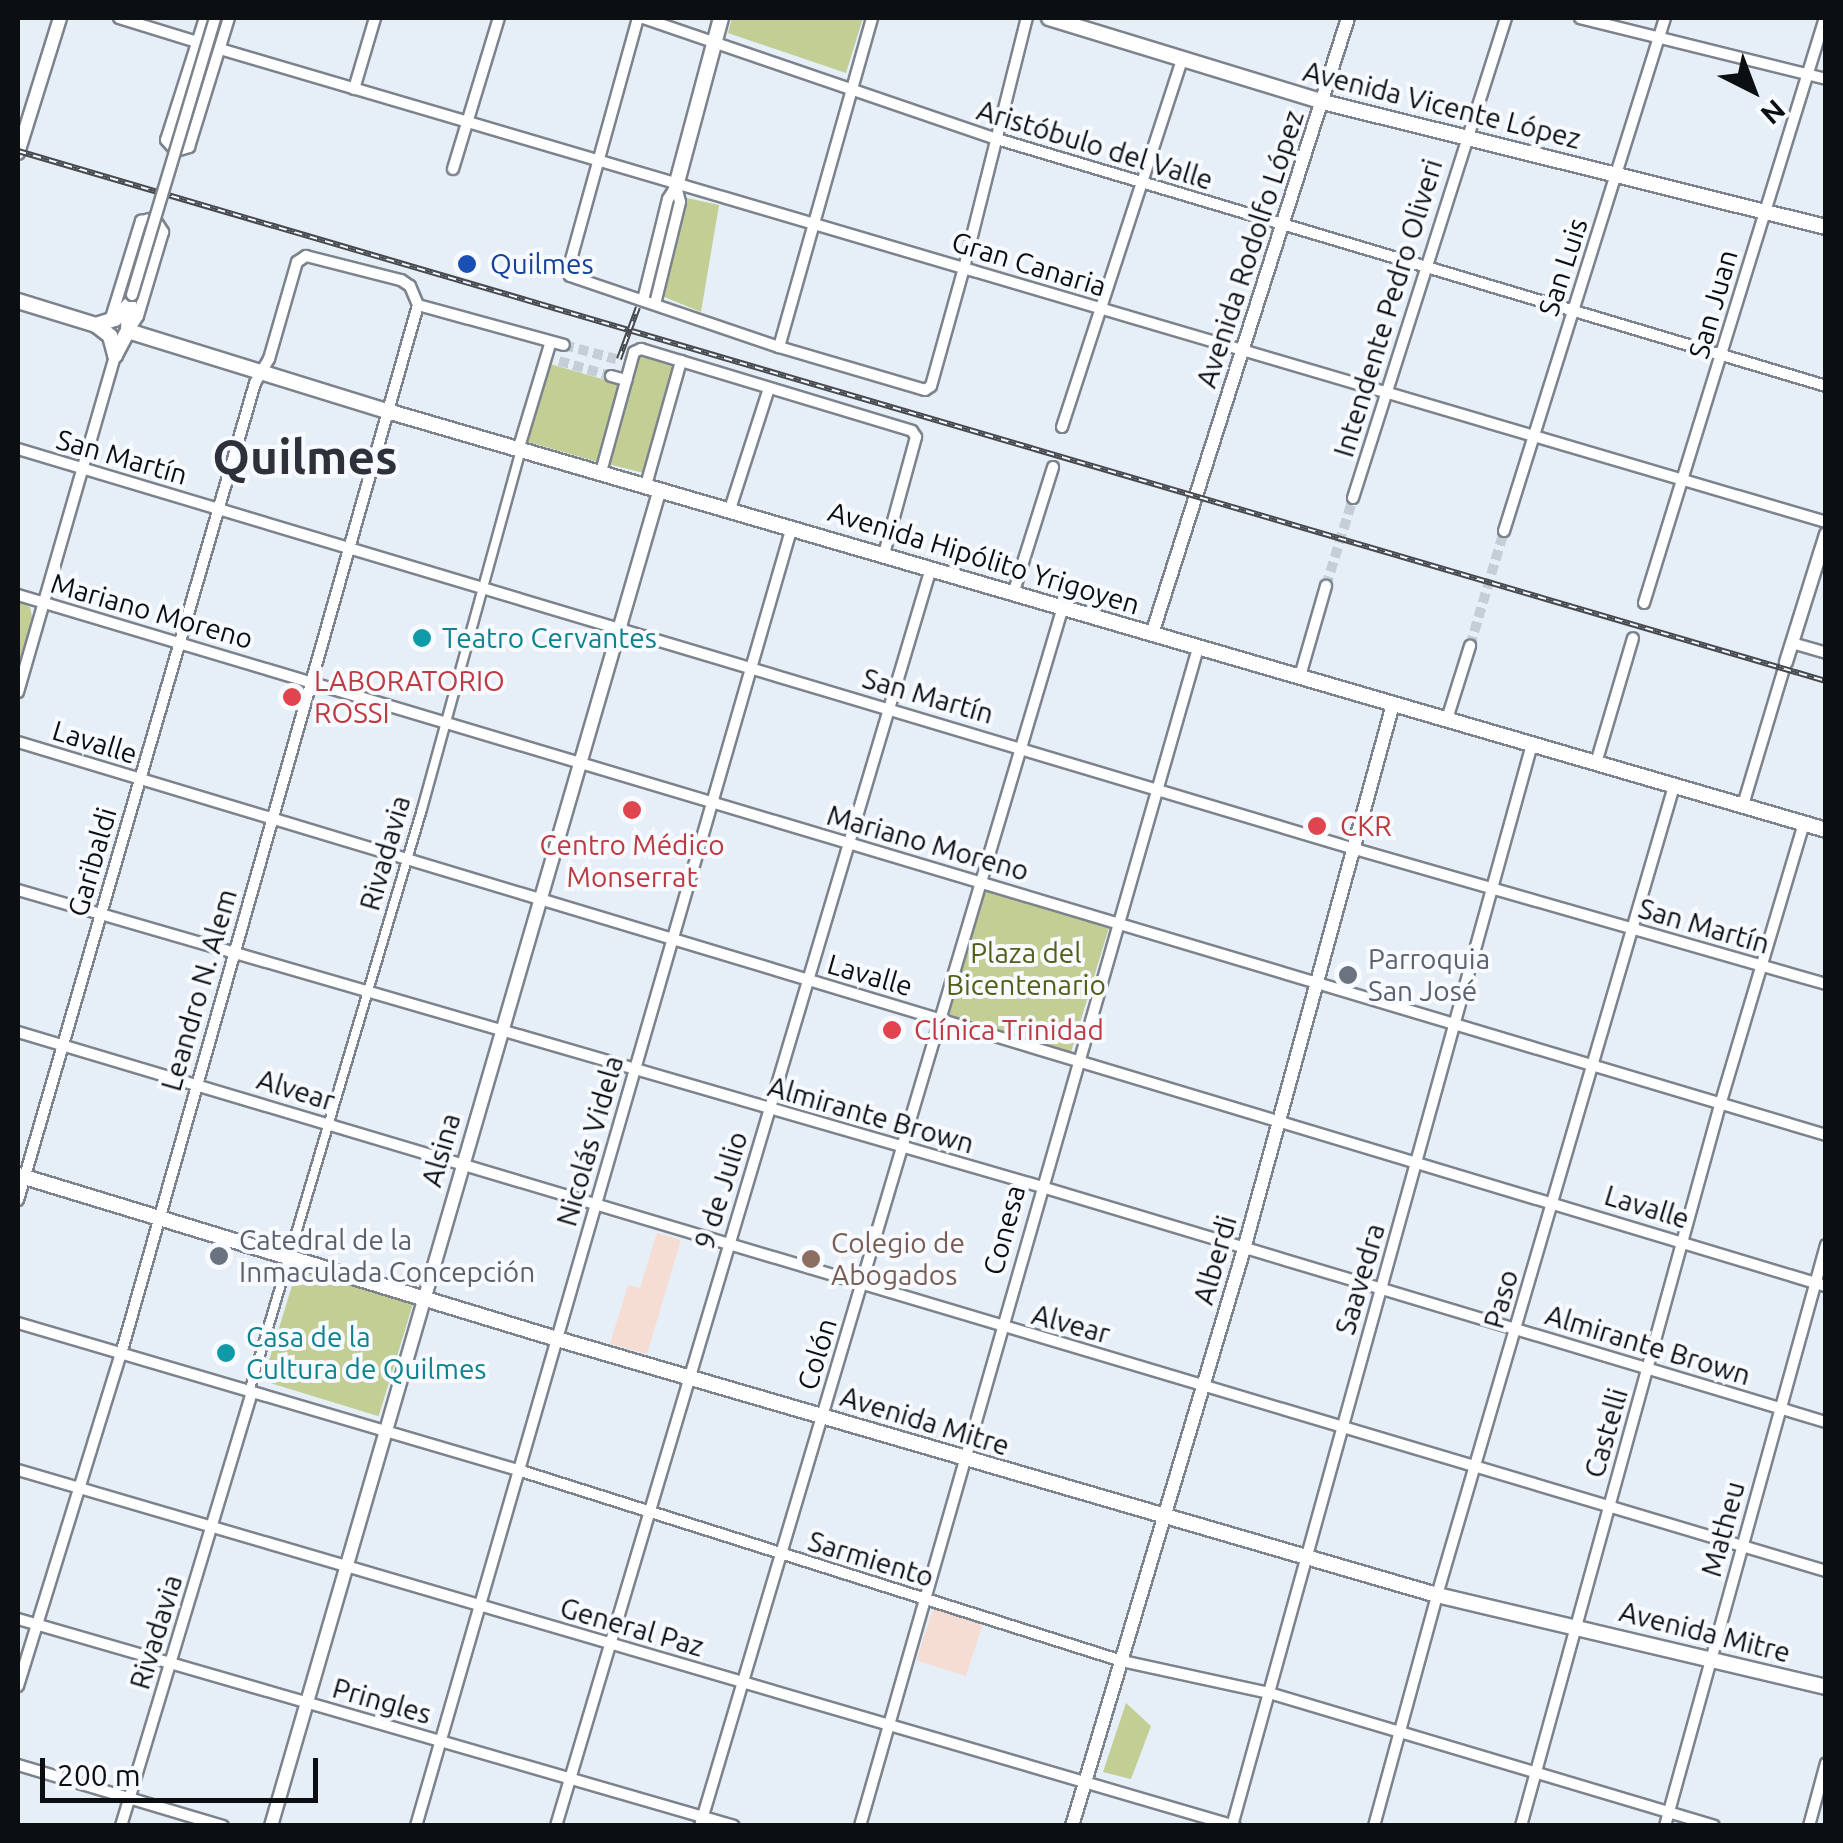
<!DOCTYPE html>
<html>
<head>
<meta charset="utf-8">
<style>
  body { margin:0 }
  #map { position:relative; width:1843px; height:1843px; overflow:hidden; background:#e6eef8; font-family:Ubuntu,sans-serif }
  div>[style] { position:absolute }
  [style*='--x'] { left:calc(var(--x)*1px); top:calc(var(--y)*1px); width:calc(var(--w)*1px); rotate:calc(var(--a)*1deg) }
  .education>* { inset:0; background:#f6ddd4; transform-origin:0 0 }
  .green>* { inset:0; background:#c2ce94; transform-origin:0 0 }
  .minor-tunnel>* { height:10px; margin-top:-5px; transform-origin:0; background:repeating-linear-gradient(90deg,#c5cdd6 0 10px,transparent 0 15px) }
  .roads { filter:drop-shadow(2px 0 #7c838c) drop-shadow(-2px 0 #7c838c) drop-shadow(0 2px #7c838c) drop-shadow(0 -2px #7c838c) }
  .pedestrian>* { height:8px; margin:-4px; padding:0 4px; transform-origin:4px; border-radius:4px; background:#fff }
  .minor>* { height:10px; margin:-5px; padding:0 5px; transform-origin:5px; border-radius:5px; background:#fff }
  .tertiary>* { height:12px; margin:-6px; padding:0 6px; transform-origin:6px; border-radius:6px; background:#fff }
  .secondary>* { height:14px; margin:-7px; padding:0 7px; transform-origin:7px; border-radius:7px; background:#fff }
  .rail>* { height:6px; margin-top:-3px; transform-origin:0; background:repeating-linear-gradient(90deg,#f7faff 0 8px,#464a4f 0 16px); box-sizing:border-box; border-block:2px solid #464a4f }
  .bridges { filter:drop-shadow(2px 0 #7c838c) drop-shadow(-2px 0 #7c838c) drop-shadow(0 2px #7c838c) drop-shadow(0 -2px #7c838c) }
  .minor-bridge>* { height:10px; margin:-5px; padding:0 5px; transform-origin:5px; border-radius:5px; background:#fff }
  .dots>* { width:28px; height:28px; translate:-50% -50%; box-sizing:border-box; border:5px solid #f7faff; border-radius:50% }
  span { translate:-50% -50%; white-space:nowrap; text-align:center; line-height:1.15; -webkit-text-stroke:8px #f7faff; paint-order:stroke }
  .street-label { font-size:28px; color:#0c0f12 }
  .transit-label { font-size:28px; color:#164399 }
  .left { translate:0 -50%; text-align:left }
  .culture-label { font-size:28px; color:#0d838f }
  .health-label { font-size:28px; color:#be3a42 }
  .park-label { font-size:28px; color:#535e17 }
  .worship-label { font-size:28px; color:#5b616d }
  .education-label { font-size:28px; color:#785e54 }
  .town-label { font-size:48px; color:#2d323a; font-weight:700 }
  .frame { position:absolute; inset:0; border:20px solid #0c0f12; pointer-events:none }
  .north { position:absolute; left:1703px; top:40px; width:100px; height:100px; -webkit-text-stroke:8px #f7faff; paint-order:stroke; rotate:138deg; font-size:28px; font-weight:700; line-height:40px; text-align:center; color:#0c0f12 }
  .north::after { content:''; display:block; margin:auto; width:35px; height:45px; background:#0c0f12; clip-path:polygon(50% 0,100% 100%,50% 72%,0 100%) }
  .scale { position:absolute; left:40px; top:1758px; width:278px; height:45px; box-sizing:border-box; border:5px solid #0c0f12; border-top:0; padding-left:12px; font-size:30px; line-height:35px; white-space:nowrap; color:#0c0f12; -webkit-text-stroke:8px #f7faff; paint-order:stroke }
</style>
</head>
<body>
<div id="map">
  <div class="education">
    <i style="clip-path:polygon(657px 1233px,681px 1240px,647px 1354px,610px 1344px,628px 1285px,640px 1288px)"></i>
    <i style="left:934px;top:1606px;width:52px;height:57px;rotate:18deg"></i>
  </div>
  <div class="green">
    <i style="clip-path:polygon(732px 18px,863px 18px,846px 73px,728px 33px)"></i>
    <i style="clip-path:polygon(678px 196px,719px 205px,701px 312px,657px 294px)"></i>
    <i style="left:638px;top:352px;width:38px;height:116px;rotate:14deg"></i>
    <i style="left:550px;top:364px;width:74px;height:81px;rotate:16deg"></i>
    <i style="clip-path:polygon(18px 601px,30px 607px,33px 621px,18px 672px)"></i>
    <i style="left:980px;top:888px;width:135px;height:131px;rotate:17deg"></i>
    <i style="left:298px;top:1266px;width:121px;height:120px;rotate:17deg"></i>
    <i style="clip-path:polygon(1126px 1703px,1151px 1726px,1131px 1779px,1103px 1772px)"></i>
  </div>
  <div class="minor-tunnel">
    <i style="--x:564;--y:345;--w:54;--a:15.1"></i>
    <i style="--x:559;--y:361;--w:54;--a:16.1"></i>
    <i style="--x:1326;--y:586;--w:92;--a:-72.9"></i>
    <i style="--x:1470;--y:646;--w:120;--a:-73.5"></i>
  </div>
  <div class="roads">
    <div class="pedestrian">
      <i style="--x:249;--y:1392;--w:608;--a:-73.47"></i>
      <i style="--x:422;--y:809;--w:364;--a:-74.6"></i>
    </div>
    <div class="minor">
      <i style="--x:119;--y:18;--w:82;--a:17.1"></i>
      <i style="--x:205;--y:18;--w:128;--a:107.7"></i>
      <i style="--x:166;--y:140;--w:15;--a:48"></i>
      <i style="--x:176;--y:151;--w:14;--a:-17"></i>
      <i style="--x:189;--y:147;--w:135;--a:-72.8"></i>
      <i style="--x:638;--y:18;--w:258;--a:105.5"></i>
      <i style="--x:569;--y:267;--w:9;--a:84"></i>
      <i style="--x:570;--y:276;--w:221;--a:18.8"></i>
      <i style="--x:779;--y:347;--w:152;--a:16.4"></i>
      <i style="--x:925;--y:390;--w:7;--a:-34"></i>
      <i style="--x:931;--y:386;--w:123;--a:-74.4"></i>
      <i style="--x:964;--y:268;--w:258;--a:-75.9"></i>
      <i style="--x:643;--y:18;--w:374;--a:18.9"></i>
      <i style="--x:997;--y:139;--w:865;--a:16.59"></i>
      <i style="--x:1580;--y:18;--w:253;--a:13.9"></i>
      <i style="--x:220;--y:49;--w:1674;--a:16.41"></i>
      <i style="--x:354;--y:89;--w:74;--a:-73.5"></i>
      <i style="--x:453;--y:169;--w:158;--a:-73.1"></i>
      <i style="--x:643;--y:300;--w:104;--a:-76.1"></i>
      <i style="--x:668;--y:199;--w:15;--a:-58"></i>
      <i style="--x:655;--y:304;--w:105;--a:-76.2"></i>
      <i style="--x:680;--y:202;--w:16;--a:-104"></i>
      <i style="--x:418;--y:305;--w:151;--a:15.3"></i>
      <i style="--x:111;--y:318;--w:102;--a:-72.8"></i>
      <i style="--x:141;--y:221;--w:13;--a:-13"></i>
      <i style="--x:154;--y:218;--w:17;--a:57"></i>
      <i style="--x:163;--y:232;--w:88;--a:106.6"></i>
      <i style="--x:138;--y:316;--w:17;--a:123"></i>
      <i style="--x:779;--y:347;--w:342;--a:-74.2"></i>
      <i style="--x:611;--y:376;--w:16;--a:15"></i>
      <i style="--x:1062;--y:427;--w:387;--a:-71.9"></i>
      <i style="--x:519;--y:447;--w:108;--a:-73.2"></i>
      <i style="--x:18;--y:449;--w:1396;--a:16.66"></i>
      <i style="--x:1355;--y:849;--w:490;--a:16"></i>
      <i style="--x:601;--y:472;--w:124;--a:-74.6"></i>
      <i style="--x:634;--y:352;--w:8;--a:-23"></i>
      <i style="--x:641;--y:349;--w:283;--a:16.8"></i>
      <i style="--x:912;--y:431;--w:7;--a:56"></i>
      <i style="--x:916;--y:437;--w:121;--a:105.3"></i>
      <i style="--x:646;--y:485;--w:129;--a:-74.2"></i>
      <i style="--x:1353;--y:498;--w:504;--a:-72.32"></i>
      <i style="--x:730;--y:509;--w:127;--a:-72.1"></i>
      <i style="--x:1504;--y:531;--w:538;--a:-72.58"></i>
      <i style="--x:1014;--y:591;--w:130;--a:-72.5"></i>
      <i style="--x:18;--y:595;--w:1887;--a:16.63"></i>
      <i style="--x:1644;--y:603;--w:612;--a:-72.81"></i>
      <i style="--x:1792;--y:643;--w:35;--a:16"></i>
      <i style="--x:1300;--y:676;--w:94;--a:-73.9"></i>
      <i style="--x:18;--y:692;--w:351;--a:-73.9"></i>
      <i style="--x:1447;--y:719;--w:77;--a:-72.5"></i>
      <i style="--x:18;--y:742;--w:1888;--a:16.75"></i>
      <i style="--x:1596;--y:763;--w:130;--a:-73.5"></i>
      <i style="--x:1743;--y:805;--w:149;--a:-73.3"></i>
      <i style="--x:18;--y:890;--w:1066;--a:16.17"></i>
      <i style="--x:1042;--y:1187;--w:818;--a:16.69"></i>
      <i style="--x:18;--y:1032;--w:1887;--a:16.6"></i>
      <i style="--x:18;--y:1200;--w:851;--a:-73.82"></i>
      <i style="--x:255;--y:383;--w:28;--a:-60"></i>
      <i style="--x:269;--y:359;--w:101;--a:-73.9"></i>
      <i style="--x:297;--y:262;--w:11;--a:-34"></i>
      <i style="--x:306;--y:256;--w:98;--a:14.2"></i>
      <i style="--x:401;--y:280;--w:11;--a:34"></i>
      <i style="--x:410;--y:286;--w:21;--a:67"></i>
      <i style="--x:18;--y:1323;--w:521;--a:16.38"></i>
      <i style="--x:518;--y:1470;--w:633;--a:17.55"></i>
      <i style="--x:1122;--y:1661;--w:150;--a:12.3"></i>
      <i style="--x:1269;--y:1693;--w:464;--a:16.6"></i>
      <i style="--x:18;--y:1470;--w:1268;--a:16.31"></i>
      <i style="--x:18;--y:1619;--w:745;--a:16.12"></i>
      <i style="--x:18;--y:1686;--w:348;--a:-72.8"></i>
      <i style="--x:121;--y:1354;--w:1090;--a:-74.19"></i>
      <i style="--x:18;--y:1765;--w:214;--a:16.6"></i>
      <i style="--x:121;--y:1826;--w:452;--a:-73.2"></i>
      <i style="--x:416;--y:1826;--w:1352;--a:-73.86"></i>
      <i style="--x:556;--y:1826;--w:1313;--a:-73.4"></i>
      <i style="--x:700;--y:1826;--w:1272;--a:-73.42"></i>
      <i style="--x:860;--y:1826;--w:1226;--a:-73.99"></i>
      <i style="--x:1232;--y:1826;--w:1123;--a:-74.5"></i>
      <i style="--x:1374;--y:1826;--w:239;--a:-74.7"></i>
      <i style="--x:1437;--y:1595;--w:843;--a:-73.67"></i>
      <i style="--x:1521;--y:1826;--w:748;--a:-74.57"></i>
      <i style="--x:1720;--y:1105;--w:293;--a:-73.4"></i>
      <i style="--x:1665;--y:1826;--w:603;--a:-74.51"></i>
      <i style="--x:1809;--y:1826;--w:65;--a:-74.9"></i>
    </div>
    <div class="tertiary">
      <i style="--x:18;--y:153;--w:141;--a:-72.7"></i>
      <i style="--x:1152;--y:634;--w:646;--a:-72.35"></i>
      <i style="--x:1786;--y:662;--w:134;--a:-72.6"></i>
      <i style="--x:271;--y:1826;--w:1392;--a:-73.78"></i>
      <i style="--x:1072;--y:1826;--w:602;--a:-73.4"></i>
      <i style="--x:1244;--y:1249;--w:565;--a:-74.71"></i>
    </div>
    <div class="secondary">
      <i style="--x:1049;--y:18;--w:287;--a:17"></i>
      <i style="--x:1323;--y:102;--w:518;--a:13.96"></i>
      <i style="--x:676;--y:186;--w:174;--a:-75"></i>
      <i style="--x:18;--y:301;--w:82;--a:17.1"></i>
      <i style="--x:96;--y:325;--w:18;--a:38"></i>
      <i style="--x:110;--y:336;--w:20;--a:75"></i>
      <i style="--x:96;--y:325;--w:20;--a:-18"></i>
      <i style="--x:115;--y:319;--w:20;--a:-45"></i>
      <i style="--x:128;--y:331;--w:271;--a:17.2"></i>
      <i style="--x:387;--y:411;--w:1499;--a:16.23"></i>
      <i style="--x:115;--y:355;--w:27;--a:-62"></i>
      <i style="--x:128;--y:331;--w:26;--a:-88"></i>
      <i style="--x:18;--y:1175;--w:563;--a:16.92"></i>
      <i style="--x:557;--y:1339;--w:916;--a:16.22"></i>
      <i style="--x:1437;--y:1595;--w:400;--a:13.3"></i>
    </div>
  </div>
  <div class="rail">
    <i style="--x:18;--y:151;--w:1884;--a:16.34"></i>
    <i style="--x:619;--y:359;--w:55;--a:-69.9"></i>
  </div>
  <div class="bridges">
    <div class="minor-bridge">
      <i style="--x:132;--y:295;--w:289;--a:-73.3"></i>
    </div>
  </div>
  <div class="dots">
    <i style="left:467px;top:264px;background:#1a4fb4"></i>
    <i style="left:422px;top:638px;background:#0f9aa8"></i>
    <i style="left:292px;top:697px;background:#e0444e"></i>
    <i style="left:632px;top:810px;background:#e0444e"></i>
    <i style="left:1317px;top:826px;background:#e0444e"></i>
    <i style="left:1348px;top:975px;background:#6b7280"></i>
    <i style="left:892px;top:1030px;background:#e0444e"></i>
    <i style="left:219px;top:1256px;background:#6b7280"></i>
    <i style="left:811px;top:1259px;background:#8d6e63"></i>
    <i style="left:226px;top:1353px;background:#0f9aa8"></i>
  </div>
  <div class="street-label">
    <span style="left:1442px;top:105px;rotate:14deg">Avenida Vicente López</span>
    <span style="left:1095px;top:145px;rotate:17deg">Aristóbulo del Valle</span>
    <span style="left:1250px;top:249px;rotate:-72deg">Avenida Rodolfo López</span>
    <span style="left:1029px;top:264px;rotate:17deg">Gran Canaria</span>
    <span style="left:1563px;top:267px;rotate:-72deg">San Luis</span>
    <span style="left:1713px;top:304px;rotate:-74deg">San Juan</span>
    <span style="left:1388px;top:308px;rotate:-73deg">Intendente Pedro Oliveri</span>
    <span style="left:122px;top:457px;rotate:16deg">San Martín</span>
    <span style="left:984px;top:558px;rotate:17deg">Avenida Hipólito Yrigoyen</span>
    <span style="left:152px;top:611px;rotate:16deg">Mariano Moreno</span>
    <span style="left:928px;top:696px;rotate:16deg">San Martín</span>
    <span style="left:95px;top:742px;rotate:17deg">Lavalle</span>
    <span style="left:928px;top:843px;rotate:16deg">Mariano Moreno</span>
    <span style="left:385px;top:853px;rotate:-74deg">Rivadavia</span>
    <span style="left:92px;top:862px;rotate:-74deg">Garibaldi</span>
    <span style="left:1704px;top:926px;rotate:16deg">San Martín</span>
    <span style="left:870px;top:975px;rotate:16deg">Lavalle</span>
    <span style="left:199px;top:990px;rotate:-74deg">Leandro N. Alem</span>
    <span style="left:296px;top:1090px;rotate:17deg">Alvear</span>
    <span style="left:871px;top:1115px;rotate:16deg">Almirante Brown</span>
    <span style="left:590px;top:1141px;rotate:-74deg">Nicolás Videla</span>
    <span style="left:441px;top:1150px;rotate:-74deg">Alsina</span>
    <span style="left:721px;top:1190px;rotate:-73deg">9 de Julio</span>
    <span style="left:1647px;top:1207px;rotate:17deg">Lavalle</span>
    <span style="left:1004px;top:1230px;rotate:-75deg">Conesa</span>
    <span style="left:1215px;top:1260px;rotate:-74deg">Alberdi</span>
    <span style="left:1360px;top:1279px;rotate:-74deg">Saavedra</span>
    <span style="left:1501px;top:1299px;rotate:-74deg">Paso</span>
    <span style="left:1071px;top:1324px;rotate:15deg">Alvear</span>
    <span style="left:1648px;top:1345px;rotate:17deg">Almirante Brown</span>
    <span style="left:817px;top:1354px;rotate:-73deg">Colón</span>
    <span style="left:925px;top:1421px;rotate:17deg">Avenida Mitre</span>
    <span style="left:1606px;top:1433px;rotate:-74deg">Castelli</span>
    <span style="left:1723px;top:1529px;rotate:-75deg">Matheu</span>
    <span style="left:871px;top:1559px;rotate:17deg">Sarmiento</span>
    <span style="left:632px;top:1627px;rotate:16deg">General Paz</span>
    <span style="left:156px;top:1632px;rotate:-73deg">Rivadavia</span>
    <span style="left:1705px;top:1632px;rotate:14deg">Avenida Mitre</span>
    <span style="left:382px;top:1701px;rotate:16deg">Pringles</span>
  </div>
  <div class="transit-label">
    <span class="left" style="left:490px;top:264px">Quilmes</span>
  </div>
  <div class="culture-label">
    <span class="left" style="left:442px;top:638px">Teatro Cervantes</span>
    <span class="left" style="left:246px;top:1353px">Casa de la<br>Cultura de Quilmes</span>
  </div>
  <div class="health-label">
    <span class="left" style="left:314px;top:697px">LABORATORIO<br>ROSSI</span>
    <span class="left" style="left:1340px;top:826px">CKR</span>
    <span style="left:632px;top:861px">Centro Médico<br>Monserrat</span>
    <span class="left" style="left:914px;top:1030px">Clínica Trinidad</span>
  </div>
  <div class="park-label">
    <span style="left:1026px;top:969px">Plaza del<br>Bicentenario</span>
  </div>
  <div class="worship-label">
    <span class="left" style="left:1368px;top:975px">Parroquia<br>San José</span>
    <span class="left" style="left:239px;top:1256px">Catedral de la<br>Inmaculada Concepción</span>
  </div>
  <div class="education-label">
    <span class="left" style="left:831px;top:1259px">Colegio de<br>Abogados</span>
  </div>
  <div class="town-label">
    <span style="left:305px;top:457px">Quilmes</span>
  </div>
  <div class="frame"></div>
  <div class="north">N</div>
  <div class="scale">200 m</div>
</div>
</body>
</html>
